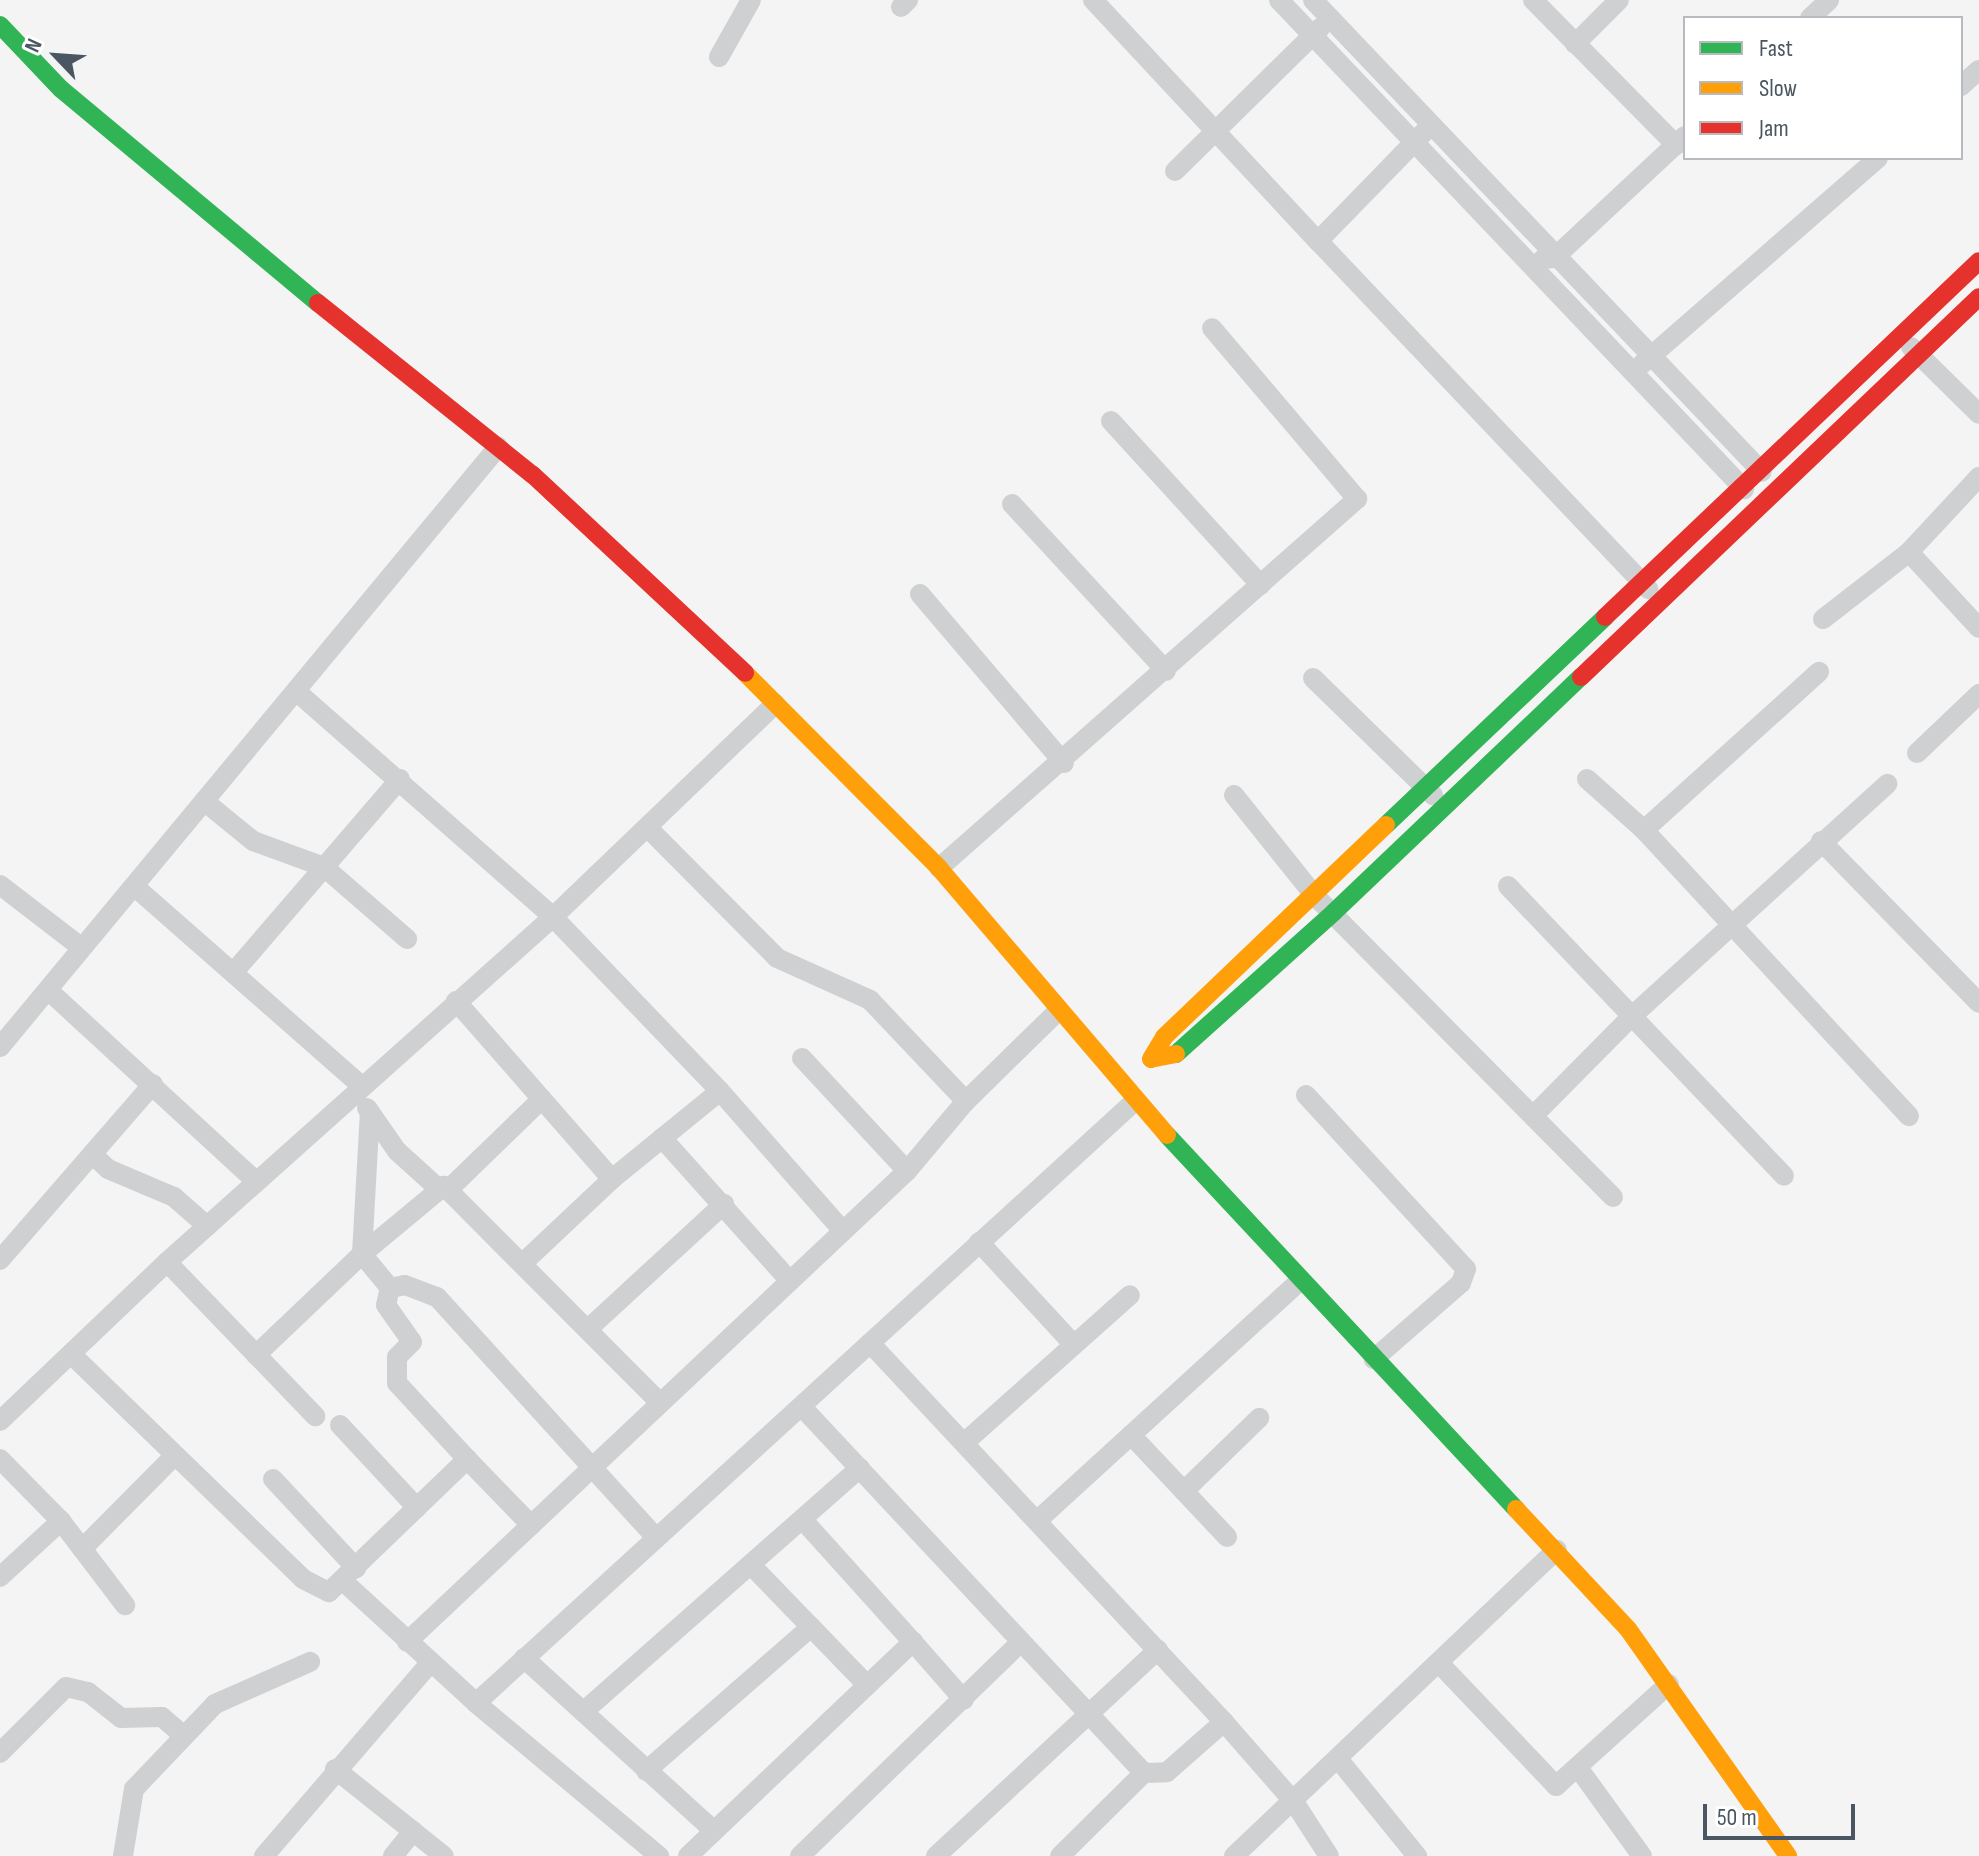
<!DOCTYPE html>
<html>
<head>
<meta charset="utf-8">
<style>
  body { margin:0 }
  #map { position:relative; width:1979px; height:1856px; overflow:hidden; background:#f4f4f4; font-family:"Sofia Sans Condensed",sans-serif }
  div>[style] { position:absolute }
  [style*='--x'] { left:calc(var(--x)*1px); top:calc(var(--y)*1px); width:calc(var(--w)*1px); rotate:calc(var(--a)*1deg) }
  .street>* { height:20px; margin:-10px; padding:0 10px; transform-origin:10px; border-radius:10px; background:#ced0d2 }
  .fast>* { height:18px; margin:-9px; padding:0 9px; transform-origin:9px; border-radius:9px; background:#30b455 }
  .slow>* { height:18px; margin:-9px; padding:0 9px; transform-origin:9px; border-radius:9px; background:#ff9f0a }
  .jam>* { height:18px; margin:-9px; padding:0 9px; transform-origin:9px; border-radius:9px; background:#e5322d }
  span { translate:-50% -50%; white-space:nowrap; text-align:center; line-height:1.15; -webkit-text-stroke:6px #fff; paint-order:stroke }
  .legend { position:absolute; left:1683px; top:16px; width:280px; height:144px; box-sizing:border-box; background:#fff; border:2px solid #b7bbc0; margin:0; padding:10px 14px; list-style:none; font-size:24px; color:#4a5661 }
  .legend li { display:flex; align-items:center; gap:16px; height:40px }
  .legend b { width:40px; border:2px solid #b7bbc0 }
  .north { position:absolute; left:16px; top:16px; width:80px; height:80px; -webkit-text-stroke:6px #fff; paint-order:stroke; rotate:295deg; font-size:22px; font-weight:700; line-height:32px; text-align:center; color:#4a5661 }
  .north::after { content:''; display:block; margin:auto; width:28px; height:36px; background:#4a5661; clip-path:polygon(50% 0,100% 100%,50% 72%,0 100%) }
  .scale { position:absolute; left:1703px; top:1804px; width:152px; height:36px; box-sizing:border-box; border:4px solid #4a5661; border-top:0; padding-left:10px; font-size:24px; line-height:28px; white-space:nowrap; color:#4a5661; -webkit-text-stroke:6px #fff; paint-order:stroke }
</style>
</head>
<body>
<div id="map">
  <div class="street">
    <i style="--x:1093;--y:0;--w:330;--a:47"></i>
    <i style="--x:1279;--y:0;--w:675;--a:46.44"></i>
    <i style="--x:1313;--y:0;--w:651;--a:46.43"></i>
    <i style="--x:1533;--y:0;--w:204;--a:45.4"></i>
    <i style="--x:901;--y:7;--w:10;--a:-45"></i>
    <i style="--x:1810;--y:18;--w:26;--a:-43"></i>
    <i style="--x:1575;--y:44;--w:62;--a:-45"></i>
    <i style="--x:719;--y:57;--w:65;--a:-60.7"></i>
    <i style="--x:1961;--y:86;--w:24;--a:-42"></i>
    <i style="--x:1431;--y:125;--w:162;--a:134.2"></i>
    <i style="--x:1318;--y:241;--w:480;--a:46.5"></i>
    <i style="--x:1175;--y:171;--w:204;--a:-44.6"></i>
    <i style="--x:1543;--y:259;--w:11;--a:-5"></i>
    <i style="--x:1554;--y:258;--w:179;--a:-43"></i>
    <i style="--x:1911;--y:347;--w:95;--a:44.6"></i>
    <i style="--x:1642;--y:364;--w:313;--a:-41.1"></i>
    <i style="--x:1111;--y:421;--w:222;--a:47.6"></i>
    <i style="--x:1012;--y:504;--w:227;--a:47.3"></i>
    <i style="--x:1909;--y:552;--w:103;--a:47.4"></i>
    <i style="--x:920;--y:594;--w:222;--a:49.6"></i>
    <i style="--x:1823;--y:619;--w:109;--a:-37.9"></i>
    <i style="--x:1909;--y:552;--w:103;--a:-47"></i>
    <i style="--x:1313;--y:678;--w:168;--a:44.3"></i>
    <i style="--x:296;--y:691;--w:342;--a:41.3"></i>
    <i style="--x:553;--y:917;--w:241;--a:46.2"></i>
    <i style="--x:720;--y:1091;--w:186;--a:48.7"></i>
    <i style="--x:1917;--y:753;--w:86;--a:-43.6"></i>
    <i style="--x:1587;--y:779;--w:76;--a:41.8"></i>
    <i style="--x:1644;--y:830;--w:390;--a:47.2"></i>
    <i style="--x:1234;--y:795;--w:128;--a:51.3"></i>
    <i style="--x:1314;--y:895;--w:425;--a:45.3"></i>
    <i style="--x:204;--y:801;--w:63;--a:39.2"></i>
    <i style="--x:253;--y:841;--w:76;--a:20.1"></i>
    <i style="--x:324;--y:867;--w:110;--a:40.9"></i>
    <i style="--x:648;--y:828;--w:183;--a:45.2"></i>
    <i style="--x:777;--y:958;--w:102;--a:24.3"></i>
    <i style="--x:870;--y:1000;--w:139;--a:46.5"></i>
    <i style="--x:1644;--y:830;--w:236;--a:-42.1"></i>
    <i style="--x:1821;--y:841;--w:226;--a:45.7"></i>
    <i style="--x:939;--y:868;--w:558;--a:-41.44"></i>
    <i style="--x:1357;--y:499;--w:224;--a:-130.3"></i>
    <i style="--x:0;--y:885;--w:103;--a:37.5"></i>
    <i style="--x:134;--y:886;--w:303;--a:41.3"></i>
    <i style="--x:1508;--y:886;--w:400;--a:46.4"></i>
    <i style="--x:233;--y:973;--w:256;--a:-49.3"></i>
    <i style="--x:48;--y:990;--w:282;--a:42.6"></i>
    <i style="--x:456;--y:1001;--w:237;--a:48.8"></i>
    <i style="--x:0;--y:1047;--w:780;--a:-50.31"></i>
    <i style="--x:802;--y:1058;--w:154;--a:47.1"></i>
    <i style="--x:1306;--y:1095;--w:236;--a:47.4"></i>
    <i style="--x:1466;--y:1269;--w:15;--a:110"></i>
    <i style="--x:1461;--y:1283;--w:116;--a:138.9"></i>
    <i style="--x:367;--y:1108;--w:52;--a:55.1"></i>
    <i style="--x:397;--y:1151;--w:57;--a:42.1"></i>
    <i style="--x:1536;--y:1113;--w:134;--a:-45.3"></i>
    <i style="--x:1630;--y:1018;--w:348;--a:-42.3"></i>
    <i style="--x:662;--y:1138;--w:192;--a:48.2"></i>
    <i style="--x:92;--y:1154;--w:22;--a:43"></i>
    <i style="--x:108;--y:1169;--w:72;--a:23"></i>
    <i style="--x:174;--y:1197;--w:44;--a:41.3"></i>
    <i style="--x:450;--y:1188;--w:128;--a:-44.1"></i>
    <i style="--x:979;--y:1242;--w:139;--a:47.3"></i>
    <i style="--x:0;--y:1260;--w:233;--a:-49"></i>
    <i style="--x:167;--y:1262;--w:214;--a:46.1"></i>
    <i style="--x:524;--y:1262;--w:121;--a:-43.3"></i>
    <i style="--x:612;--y:1179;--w:139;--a:-39.2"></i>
    <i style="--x:390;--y:1288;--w:15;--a:-11"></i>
    <i style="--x:405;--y:1285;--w:34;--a:21"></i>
    <i style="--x:437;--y:1297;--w:326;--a:47.7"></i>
    <i style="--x:588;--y:1329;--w:185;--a:-42.6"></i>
    <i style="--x:870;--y:1343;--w:519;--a:46.95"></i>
    <i style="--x:71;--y:1354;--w:323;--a:44.1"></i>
    <i style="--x:303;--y:1579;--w:29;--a:27"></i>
    <i style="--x:329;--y:1592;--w:192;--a:-43.9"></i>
    <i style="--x:467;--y:1459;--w:103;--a:-132.6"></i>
    <i style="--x:397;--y:1383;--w:26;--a:-90"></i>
    <i style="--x:397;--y:1357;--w:21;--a:-45"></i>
    <i style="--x:412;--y:1342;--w:45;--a:-125.1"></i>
    <i style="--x:386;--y:1305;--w:17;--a:-77"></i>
    <i style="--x:390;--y:1288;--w:44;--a:-129.5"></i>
    <i style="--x:362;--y:1254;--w:142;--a:-86.8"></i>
    <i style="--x:256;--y:1355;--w:146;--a:-43.6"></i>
    <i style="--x:362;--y:1254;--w:107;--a:-39.7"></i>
    <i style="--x:444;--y:1186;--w:306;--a:45.1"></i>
    <i style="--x:802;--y:1407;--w:501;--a:46.94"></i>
    <i style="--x:1144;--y:1773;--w:23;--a:-2"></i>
    <i style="--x:1167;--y:1772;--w:76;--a:-41.3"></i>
    <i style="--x:1224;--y:1722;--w:106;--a:48.8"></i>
    <i style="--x:1294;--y:1802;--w:64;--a:57.1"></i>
    <i style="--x:0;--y:1421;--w:231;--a:-43.6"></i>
    <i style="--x:167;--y:1262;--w:518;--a:-41.79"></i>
    <i style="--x:553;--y:917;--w:308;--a:-43.8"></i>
    <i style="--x:340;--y:1425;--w:113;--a:47.1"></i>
    <i style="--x:1131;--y:1435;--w:140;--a:46.7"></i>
    <i style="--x:964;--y:1443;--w:222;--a:-41.7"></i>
    <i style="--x:0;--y:1459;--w:87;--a:45.5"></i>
    <i style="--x:61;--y:1521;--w:106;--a:52.7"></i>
    <i style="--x:467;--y:1459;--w:92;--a:45.9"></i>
    <i style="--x:273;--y:1479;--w:122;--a:47"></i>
    <i style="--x:1184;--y:1491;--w:105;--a:-44.2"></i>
    <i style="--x:803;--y:1520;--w:164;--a:48"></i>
    <i style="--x:1038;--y:1520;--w:355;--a:-42.4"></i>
    <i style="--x:82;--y:1549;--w:132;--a:-45.3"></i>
    <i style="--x:752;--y:1566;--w:85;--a:46"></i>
    <i style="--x:0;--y:1577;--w:83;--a:-42.6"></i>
    <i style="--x:343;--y:1581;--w:180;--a:42.5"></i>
    <i style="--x:476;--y:1703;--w:239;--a:39.9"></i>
    <i style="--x:407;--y:1642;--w:687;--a:-43.29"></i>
    <i style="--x:907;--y:1171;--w:92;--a:-49.9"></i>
    <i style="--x:966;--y:1101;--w:130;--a:-44.4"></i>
    <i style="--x:524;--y:1658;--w:254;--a:42.3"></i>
    <i style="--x:1439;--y:1663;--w:170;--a:46.4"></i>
    <i style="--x:1556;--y:1786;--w:152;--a:-42.1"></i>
    <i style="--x:476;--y:1703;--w:893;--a:-42.41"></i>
    <i style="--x:583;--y:1712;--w:369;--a:-41.4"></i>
    <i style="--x:0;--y:1753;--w:93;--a:-45"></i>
    <i style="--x:66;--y:1687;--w:23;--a:13"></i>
    <i style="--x:88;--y:1692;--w:42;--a:38.2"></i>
    <i style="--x:121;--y:1718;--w:41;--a:-1.4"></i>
    <i style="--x:162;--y:1717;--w:29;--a:41"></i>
    <i style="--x:1339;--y:1760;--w:124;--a:50.9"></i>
    <i style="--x:335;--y:1769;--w:139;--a:38.6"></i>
    <i style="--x:1579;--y:1769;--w:107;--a:54.1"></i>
    <i style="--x:646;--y:1771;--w:219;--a:-41.1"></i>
    <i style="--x:811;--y:1627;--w:78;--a:46"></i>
    <i style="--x:123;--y:1856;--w:68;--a:-80.7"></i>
    <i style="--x:134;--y:1789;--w:117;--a:-46.4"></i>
    <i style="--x:215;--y:1704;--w:104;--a:-23.9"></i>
    <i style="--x:264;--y:1856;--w:255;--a:-49.3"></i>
    <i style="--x:393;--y:1856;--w:32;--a:-51"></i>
    <i style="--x:688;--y:1856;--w:311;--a:-43.6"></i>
    <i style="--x:913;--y:1642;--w:77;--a:48.7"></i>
    <i style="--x:800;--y:1856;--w:308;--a:-44.1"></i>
    <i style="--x:936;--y:1856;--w:303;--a:-42.9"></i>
    <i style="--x:1060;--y:1856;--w:118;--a:-44.7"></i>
    <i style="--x:1234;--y:1856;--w:445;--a:-43.5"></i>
  </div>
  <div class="fast">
    <i style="--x:0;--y:25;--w:88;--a:46.4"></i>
    <i style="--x:61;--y:89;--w:334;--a:39.8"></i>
    <i style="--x:1386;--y:825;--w:302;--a:-43.5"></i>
    <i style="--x:1176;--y:1054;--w:212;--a:-41.9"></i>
    <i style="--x:1334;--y:912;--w:341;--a:-43.6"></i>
    <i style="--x:1167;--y:1135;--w:512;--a:46.98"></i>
  </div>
  <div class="slow">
    <i style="--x:745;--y:673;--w:275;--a:45.1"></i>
    <i style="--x:939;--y:868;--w:351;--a:49.5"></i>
    <i style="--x:1176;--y:1054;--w:25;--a:169"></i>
    <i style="--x:1151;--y:1059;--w:26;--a:-59"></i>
    <i style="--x:1164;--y:1037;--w:307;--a:-43.7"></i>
    <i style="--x:1516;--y:1509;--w:164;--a:47"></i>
    <i style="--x:1628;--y:1629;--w:278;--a:54.8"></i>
  </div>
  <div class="jam">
    <i style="--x:318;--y:303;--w:275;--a:38.7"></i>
    <i style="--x:533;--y:475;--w:290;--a:43"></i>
    <i style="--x:1605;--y:617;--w:516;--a:-43.59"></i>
    <i style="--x:1581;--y:677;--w:550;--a:-43.67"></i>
  </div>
  <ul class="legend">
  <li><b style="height:10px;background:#30b455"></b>Fast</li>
  <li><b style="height:10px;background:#ff9f0a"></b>Slow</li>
  <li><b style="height:10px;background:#e5322d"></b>Jam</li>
  </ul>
  <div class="north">N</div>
  <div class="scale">50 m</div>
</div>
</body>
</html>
